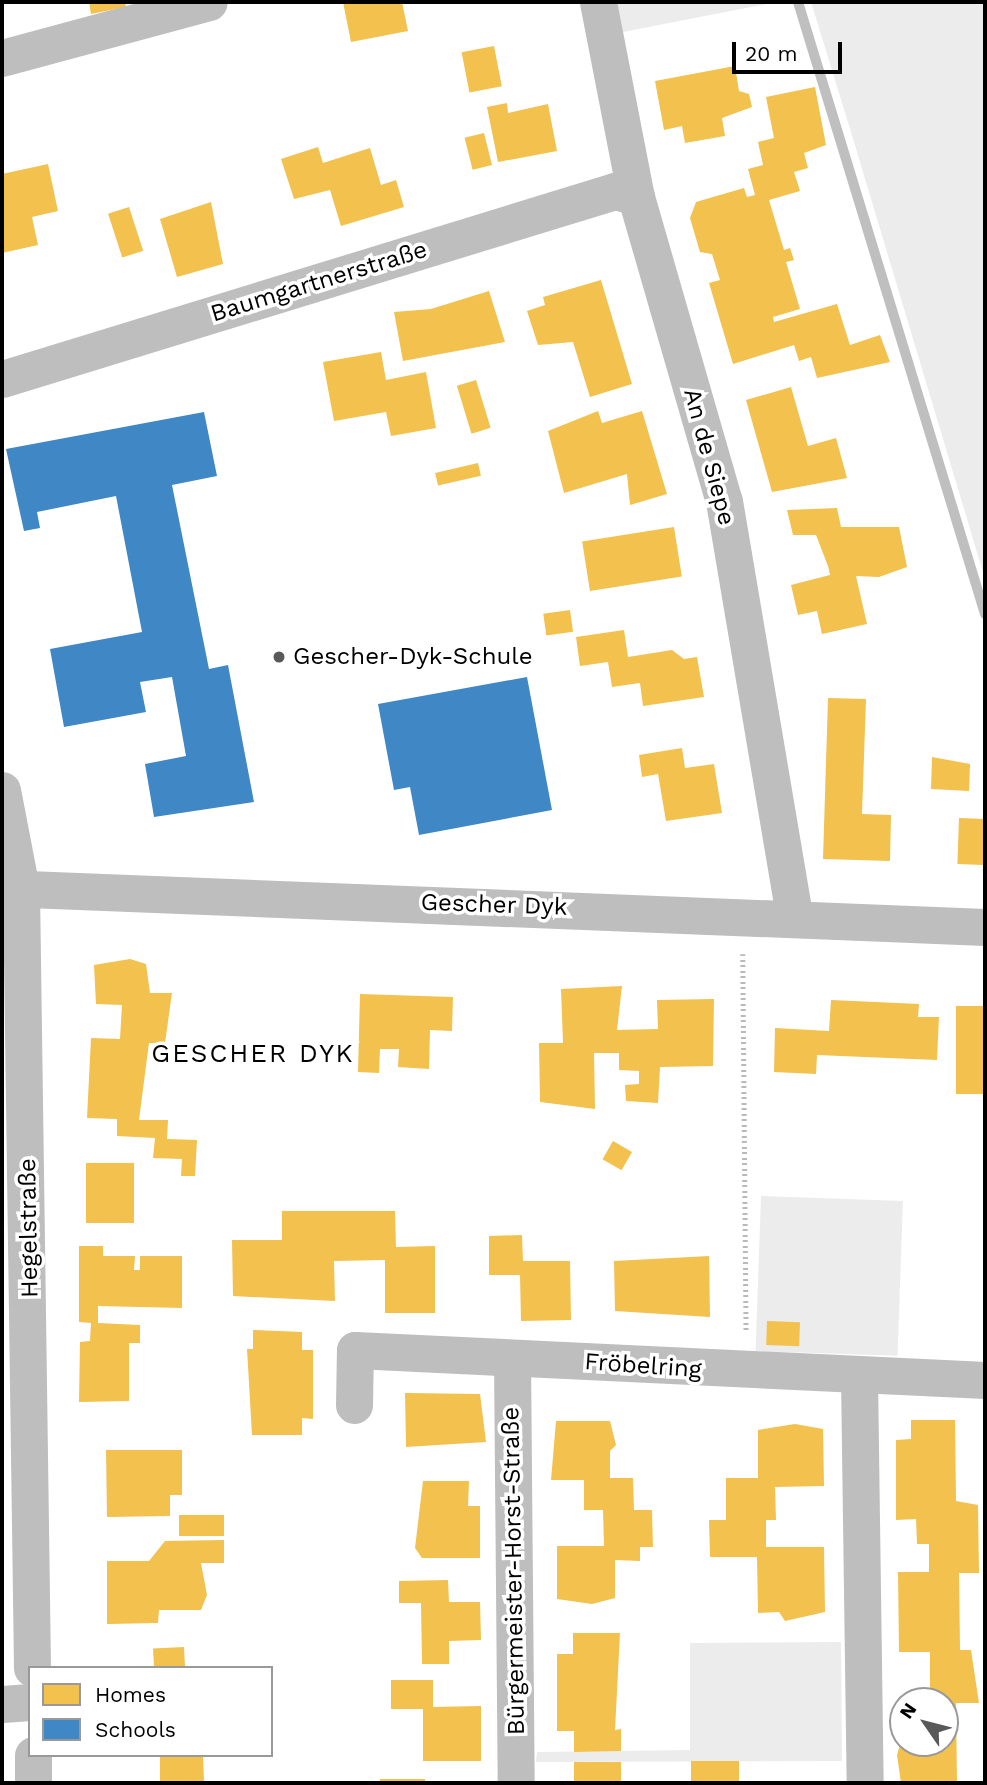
<!DOCTYPE html>
<html>
<head>
<meta charset="utf-8">
<style>
  body { margin:0 }
  #map { position:relative; width:987px; height:1785px; overflow:hidden; background:#fff; font-family:"Work Sans",sans-serif }
  div>[style] { position:absolute }
  [style*='--x'] { left:calc(var(--x)*1px); top:calc(var(--y)*1px); width:calc(var(--w)*1px); rotate:calc(var(--a)*1deg) }
  .green>* { inset:0; background:#ececec; transform-origin:0 0 }
  .homes>* { inset:0; background:#f2c14e; transform-origin:0 0 }
  .schools>* { inset:0; background:#3f88c5 }
  .stream>* { height:10px; margin:-5px; padding:0 5px; transform-origin:5px; border-radius:5px; background:#bfbfbf }
  .path>* { height:4.5px; margin-top:-2.25px; transform-origin:0; background:repeating-linear-gradient(90deg,#b9b9b9 0 2px,transparent 0 5.5px) }
  .minor>* { height:37px; margin:-18.5px; padding:0 18.5px; transform-origin:18.5px; border-radius:18.5px; background:#bebebe }
  .dots>* { width:19px; height:19px; translate:-50% -50%; box-sizing:border-box; border:4px solid #fff; border-radius:50% }
  span { translate:-50% -50%; white-space:nowrap; text-align:center; line-height:1.15; -webkit-text-stroke:7px #fff; paint-order:stroke }
  .street-label { font-size:24px; color:#000 }
  .poi-label { font-size:24px; color:#000 }
  .left { translate:0 -50%; text-align:left }
  .neighbourhood-label { font-size:26px; color:#000; letter-spacing:2px }
  .frame { position:absolute; inset:0; border:4px solid #000; pointer-events:none }
  .legend { position:absolute; left:28px; top:1666px; width:245px; height:91px; box-sizing:border-box; background:#fff; border:2px solid #999; margin:0; padding:9px 12px; list-style:none; font-size:21px; color:#000 }
  .legend li { display:flex; align-items:center; gap:14px; height:35px }
  .legend b { width:35px; border:2px solid #999 }
  .north { position:absolute; left:889px; top:1687px; width:70px; height:70px; box-sizing:border-box; background:#fff; border:2px solid #999; border-radius:50%; rotate:305deg; font-size:19px; font-weight:700; line-height:28px; text-align:center; color:#000 }
  .north::after { content:''; display:block; margin:auto; width:24px; height:32px; background:#595959; clip-path:polygon(50% 0,100% 100%,50% 72%,0 100%) }
  .scale { position:absolute; left:732px; top:42px; width:110px; height:32px; box-sizing:border-box; border:4px solid #000; border-top:0; padding-left:9px; font-size:21px; line-height:24px; white-space:nowrap; color:#000; -webkit-text-stroke:5px #fff; paint-order:stroke }
</style>
</head>
<body>
<div id="map">
  <div class="green">
    <i style="clip-path:polygon(617px 2px,777px 2px,623px 32px)"></i>
    <i style="clip-path:polygon(811px 2px,985px 2px,985px 579px,851px 132px)"></i>
    <i style="left:761px;top:1196px;width:142px;height:155px;rotate:2deg"></i>
    <i style="clip-path:polygon(841px 1642px,842px 1761px,536px 1762px,537px 1752px,690px 1750px,690px 1643px)"></i>
  </div>
  <div class="homes">
    <i style="clip-path:polygon(89px 2px,125px 2px,126px 7px,91px 14px)"></i>
    <i style="clip-path:polygon(343px 2px,402px 2px,408px 31px,351px 42px)"></i>
    <i style="left:494px;top:46px;width:41px;height:33px;rotate:79deg"></i>
    <i style="clip-path:polygon(735px 66px,739px 91px,749px 94px,752px 107px,722px 118px,725px 136px,685px 143px,682px 126px,664px 130px,655px 81px)"></i>
    <i style="clip-path:polygon(815px 87px,826px 145px,804px 153px,808px 168px,794px 172px,800px 191px,769px 200px,784px 250px,790px 248px,794px 260px,786px 262px,800px 309px,773px 317px,774px 322px,837px 304px,850px 345px,880px 335px,890px 362px,817px 378px,811px 357px,799px 361px,794px 345px,733px 364px,709px 283px,720px 280px,712px 254px,700px 252px,690px 218px,696px 202px,744px 188px,747px 197px,755px 195px,748px 169px,763px 165px,758px 142px,774px 138px,766px 97px)"></i>
    <i style="clip-path:polygon(507px 103px,508px 113px,548px 104px,557px 151px,498px 162px,487px 107px)"></i>
    <i style="left:484px;top:133px;width:33px;height:20px;rotate:76deg"></i>
    <i style="clip-path:polygon(318px 147px,323px 163px,370px 148px,381px 185px,396px 180px,404px 207px,341px 226px,330px 190px,294px 199px,281px 159px)"></i>
    <i style="clip-path:polygon(48px 164px,58px 211px,32px 217px,38px 245px,2px 253px,2px 174px)"></i>
    <i style="clip-path:polygon(211px 202px,223px 264px,177px 277px,160px 219px)"></i>
    <i style="left:129px;top:207px;width:46px;height:22px;rotate:72deg"></i>
    <i style="clip-path:polygon(601px 280px,632px 384px,590px 397px,573px 342px,538px 345px,527px 311px,545px 305px,543px 297px)"></i>
    <i style="clip-path:polygon(489px 291px,505px 342px,403px 361px,394px 312px,431px 309px)"></i>
    <i style="clip-path:polygon(381px 352px,386px 380px,426px 372px,436px 428px,391px 436px,386px 412px,334px 421px,323px 362px)"></i>
    <i style="left:476px;top:380px;width:50px;height:20px;rotate:73deg"></i>
    <i style="clip-path:polygon(791px 387px,808px 446px,836px 438px,847px 478px,772px 492px,746px 400px)"></i>
    <i style="clip-path:polygon(598px 411px,602px 423px,642px 411px,667px 494px,630px 505px,627px 474px,564px 493px,548px 431px)"></i>
    <i style="left:478px;top:463px;width:13px;height:44px;rotate:77deg"></i>
    <i style="clip-path:polygon(837px 508px,841px 527px,899px 527px,907px 567px,879px 577px,856px 576px,867px 624px,822px 634px,817px 611px,798px 615px,791px 585px,830px 575px,828px 566px,816px 535px,793px 535px,787px 510px)"></i>
    <i style="left:674px;top:527px;width:50px;height:93px;rotate:81deg"></i>
    <i style="left:570px;top:610px;width:22px;height:27px;rotate:82deg"></i>
    <i style="clip-path:polygon(624px 630px,628px 657px,672px 650px,684px 659px,697px 657px,704px 697px,643px 706px,640px 683px,612px 687px,608px 662px,580px 666px,576px 637px)"></i>
    <i style="clip-path:polygon(828px 698px,866px 699px,862px 814px,891px 815px,890px 861px,823px 859px)"></i>
    <i style="clip-path:polygon(682px 748px,685px 768px,714px 764px,722px 813px,666px 821px,658px 774px,642px 777px,639px 755px)"></i>
    <i style="clip-path:polygon(932px 757px,970px 764px,969px 791px,931px 789px)"></i>
    <i style="left:959px;top:818px;width:26px;height:46px;rotate:2deg"></i>
    <i style="clip-path:polygon(130px 959px,146px 964px,150px 993px,172px 993px,165px 1043px,149px 1043px,139px 1120px,168px 1120px,167px 1139px,197px 1140px,195px 1176px,181px 1176px,182px 1159px,153px 1158px,155px 1138px,117px 1136px,117px 1119px,87px 1118px,91px 1038px,120px 1039px,122px 1005px,96px 1004px,94px 965px)"></i>
    <i style="clip-path:polygon(622px 986px,617px 1030px,658px 1029px,657px 1000px,714px 999px,713px 1066px,660px 1067px,658px 1103px,626px 1101px,625px 1085px,639px 1084px,639px 1071px,619px 1070px,619px 1053px,594px 1053px,595px 1109px,540px 1102px,539px 1043px,563px 1043px,561px 989px)"></i>
    <i style="clip-path:polygon(360px 994px,453px 997px,452px 1031px,430px 1030px,429px 1069px,398px 1067px,399px 1049px,380px 1049px,379px 1073px,358px 1072px)"></i>
    <i style="clip-path:polygon(831px 1000px,919px 1004px,918px 1017px,939px 1017px,937px 1060px,817px 1055px,816px 1074px,774px 1072px,775px 1028px,829px 1031px)"></i>
    <i style="left:956px;top:1006px;width:29px;height:88px"></i>
    <i style="left:613px;top:1141px;width:22px;height:21px;rotate:30deg"></i>
    <i style="left:86px;top:1163px;width:48px;height:60px"></i>
    <i style="clip-path:polygon(282px 1211px,395px 1211px,396px 1247px,435px 1246px,435px 1313px,385px 1313px,385px 1260px,334px 1261px,335px 1301px,233px 1296px,232px 1240px,282px 1240px)"></i>
    <i style="clip-path:polygon(522px 1235px,523px 1261px,570px 1261px,571px 1320px,521px 1321px,520px 1275px,489px 1275px,489px 1236px)"></i>
    <i style="clip-path:polygon(79px 1246px,103px 1246px,103px 1256px,135px 1256px,134px 1270px,140px 1270px,140px 1256px,182px 1256px,182px 1308px,98px 1306px,98px 1323px,140px 1325px,140px 1343px,129px 1343px,129px 1401px,79px 1402px,80px 1342px,90px 1341px,91px 1323px,79px 1322px)"></i>
    <i style="clip-path:polygon(709px 1256px,710px 1317px,615px 1311px,614px 1261px)"></i>
    <i style="left:767px;top:1321px;width:33px;height:24px;rotate:2deg"></i>
    <i style="clip-path:polygon(253px 1330px,302px 1332px,302px 1350px,313px 1350px,313px 1419px,302px 1418px,302px 1435px,252px 1435px,247px 1349px,253px 1349px)"></i>
    <i style="clip-path:polygon(405px 1393px,480px 1394px,486px 1442px,406px 1447px)"></i>
    <i style="clip-path:polygon(911px 1420px,955px 1420px,956px 1501px,978px 1505px,979px 1573px,959px 1573px,960px 1650px,971px 1650px,979px 1703px,956px 1703px,957px 1783px,901px 1783px,897px 1755px,903px 1734px,903px 1743px,945px 1743px,945px 1701px,930px 1701px,930px 1652px,899px 1652px,898px 1572px,929px 1572px,929px 1544px,917px 1544px,916px 1519px,896px 1520px,896px 1440px,911px 1439px)"></i>
    <i style="clip-path:polygon(556px 1421px,610px 1421px,616px 1445px,610px 1451px,610px 1478px,633px 1478px,634px 1510px,652px 1510px,653px 1547px,640px 1547px,640px 1561px,615px 1560px,615px 1598px,592px 1604px,557px 1599px,557px 1546px,604px 1546px,603px 1510px,584px 1510px,584px 1480px,551px 1480px)"></i>
    <i style="clip-path:polygon(795px 1424px,823px 1429px,824px 1486px,775px 1487px,776px 1520px,766px 1520px,766px 1547px,824px 1547px,825px 1612px,785px 1621px,779px 1612px,758px 1613px,757px 1557px,710px 1557px,709px 1520px,726px 1520px,726px 1478px,758px 1478px,758px 1430px)"></i>
    <i style="clip-path:polygon(106px 1450px,182px 1450px,182px 1495px,170px 1495px,170px 1516px,107px 1517px)"></i>
    <i style="clip-path:polygon(423px 1481px,469px 1481px,468px 1506px,480px 1506px,480px 1558px,422px 1558px,415px 1548px)"></i>
    <i style="left:179px;top:1515px;width:45px;height:21px"></i>
    <i style="clip-path:polygon(224px 1540px,224px 1563px,201px 1563px,207px 1595px,201px 1610px,159px 1610px,158px 1623px,107px 1624px,107px 1561px,149px 1561px,165px 1541px)"></i>
    <i style="clip-path:polygon(448px 1580px,449px 1602px,480px 1602px,481px 1640px,449px 1641px,449px 1664px,422px 1664px,421px 1603px,399px 1603px,399px 1581px)"></i>
    <i style="clip-path:polygon(573px 1633px,620px 1633px,615px 1730px,621px 1729px,621px 1751px,574px 1752px,574px 1731px,557px 1731px,557px 1654px,573px 1654px)"></i>
    <i style="left:184px;top:1647px;width:21px;height:31px;rotate:87deg"></i>
    <i style="clip-path:polygon(391px 1680px,433px 1680px,433px 1707px,481px 1706px,481px 1761px,423px 1761px,423px 1709px,391px 1709px)"></i>
    <i style="clip-path:polygon(900px 1702px,903px 1702px,903px 1726px,901px 1726px)"></i>
    <i style="clip-path:polygon(203px 1755px,204px 1781px,213px 1783px,86px 1783px,160px 1781px,160px 1756px)"></i>
    <i style="left:739px;top:1761px;width:22px;height:48px;rotate:90deg"></i>
    <i style="left:621px;top:1762px;width:21px;height:47px;rotate:90deg"></i>
    <i style="left:380px;top:1779px;width:45px;height:4px"></i>
  </div>
  <div class="schools">
    <i style="clip-path:polygon(204px 412px,217px 476px,172px 485px,209px 669px,228px 665px,254px 802px,154px 817px,145px 764px,186px 756px,172px 677px,140px 682px,146px 712px,64px 727px,50px 649px,142px 632px,116px 496px,37px 512px,40px 528px,24px 531px,6px 449px)"></i>
    <i style="clip-path:polygon(527px 677px,552px 810px,419px 835px,410px 787px,394px 790px,378px 704px)"></i>
  </div>
  <div class="stream">
    <i style="--x:798;--y:2;--w:640;--a:73.01"></i>
  </div>
  <div class="path">
    <i style="--x:743;--y:954;--w:379;--a:89.5"></i>
  </div>
  <div class="minor">
    <i style="--x:598;--y:2;--w:199;--a:79"></i>
    <i style="--x:636;--y:197;--w:316;--a:73.9"></i>
    <i style="--x:724;--y:501;--w:422;--a:80.4"></i>
    <i style="--x:2;--y:58;--w:214;--a:-15.1"></i>
    <i style="--x:2;--y:379;--w:641;--a:-17.05"></i>
    <i style="--x:615;--y:191;--w:22;--a:16"></i>
    <i style="--x:2;--y:790;--w:101;--a:79.1"></i>
    <i style="--x:21;--y:889;--w:779;--a:89.19"></i>
    <i style="--x:2;--y:888;--w:984;--a:2.27"></i>
    <i style="--x:512;--y:1358;--w:425;--a:89.5"></i>
    <i style="--x:859;--y:1376;--w:407;--a:89.2"></i>
    <i style="--x:354;--y:1405;--w:55;--a:-89"></i>
    <i style="--x:355;--y:1350;--w:631;--a:2.73"></i>
    <i style="--x:2;--y:1704;--w:28;--a:-4"></i>
    <i style="--x:33;--y:1755;--w:28;--a:90"></i>
  </div>
  <div class="dots">
    <i style="left:279px;top:657px;background:#595959"></i>
  </div>
  <div class="street-label">
    <span style="left:319px;top:282px;rotate:-17deg">Baumgartnerstraße</span>
    <span style="left:709px;top:457px;rotate:75deg">An de Siepe</span>
    <span style="left:494px;top:905px;rotate:2deg">Gescher Dyk</span>
    <span style="left:29px;top:1228px;rotate:-91deg">Hegelstraße</span>
    <span style="left:643px;top:1366px;rotate:4deg">Fröbelring</span>
    <span style="left:514px;top:1571px;rotate:-91deg">Bürgermeister-Horst-Straße</span>
  </div>
  <div class="poi-label">
    <span class="left" style="left:293px;top:657px">Gescher-Dyk-Schule</span>
  </div>
  <div class="neighbourhood-label">
    <span style="left:253px;top:1054px">GESCHER DYK</span>
  </div>
  <div class="frame"></div>
  <ul class="legend">
  <li><b style="height:19px;background:#f2c14e"></b>Homes</li>
  <li><b style="height:19px;background:#3f88c5"></b>Schools</li>
  </ul>
  <div class="north">N</div>
  <div class="scale">20 m</div>
</div>
</body>
</html>
